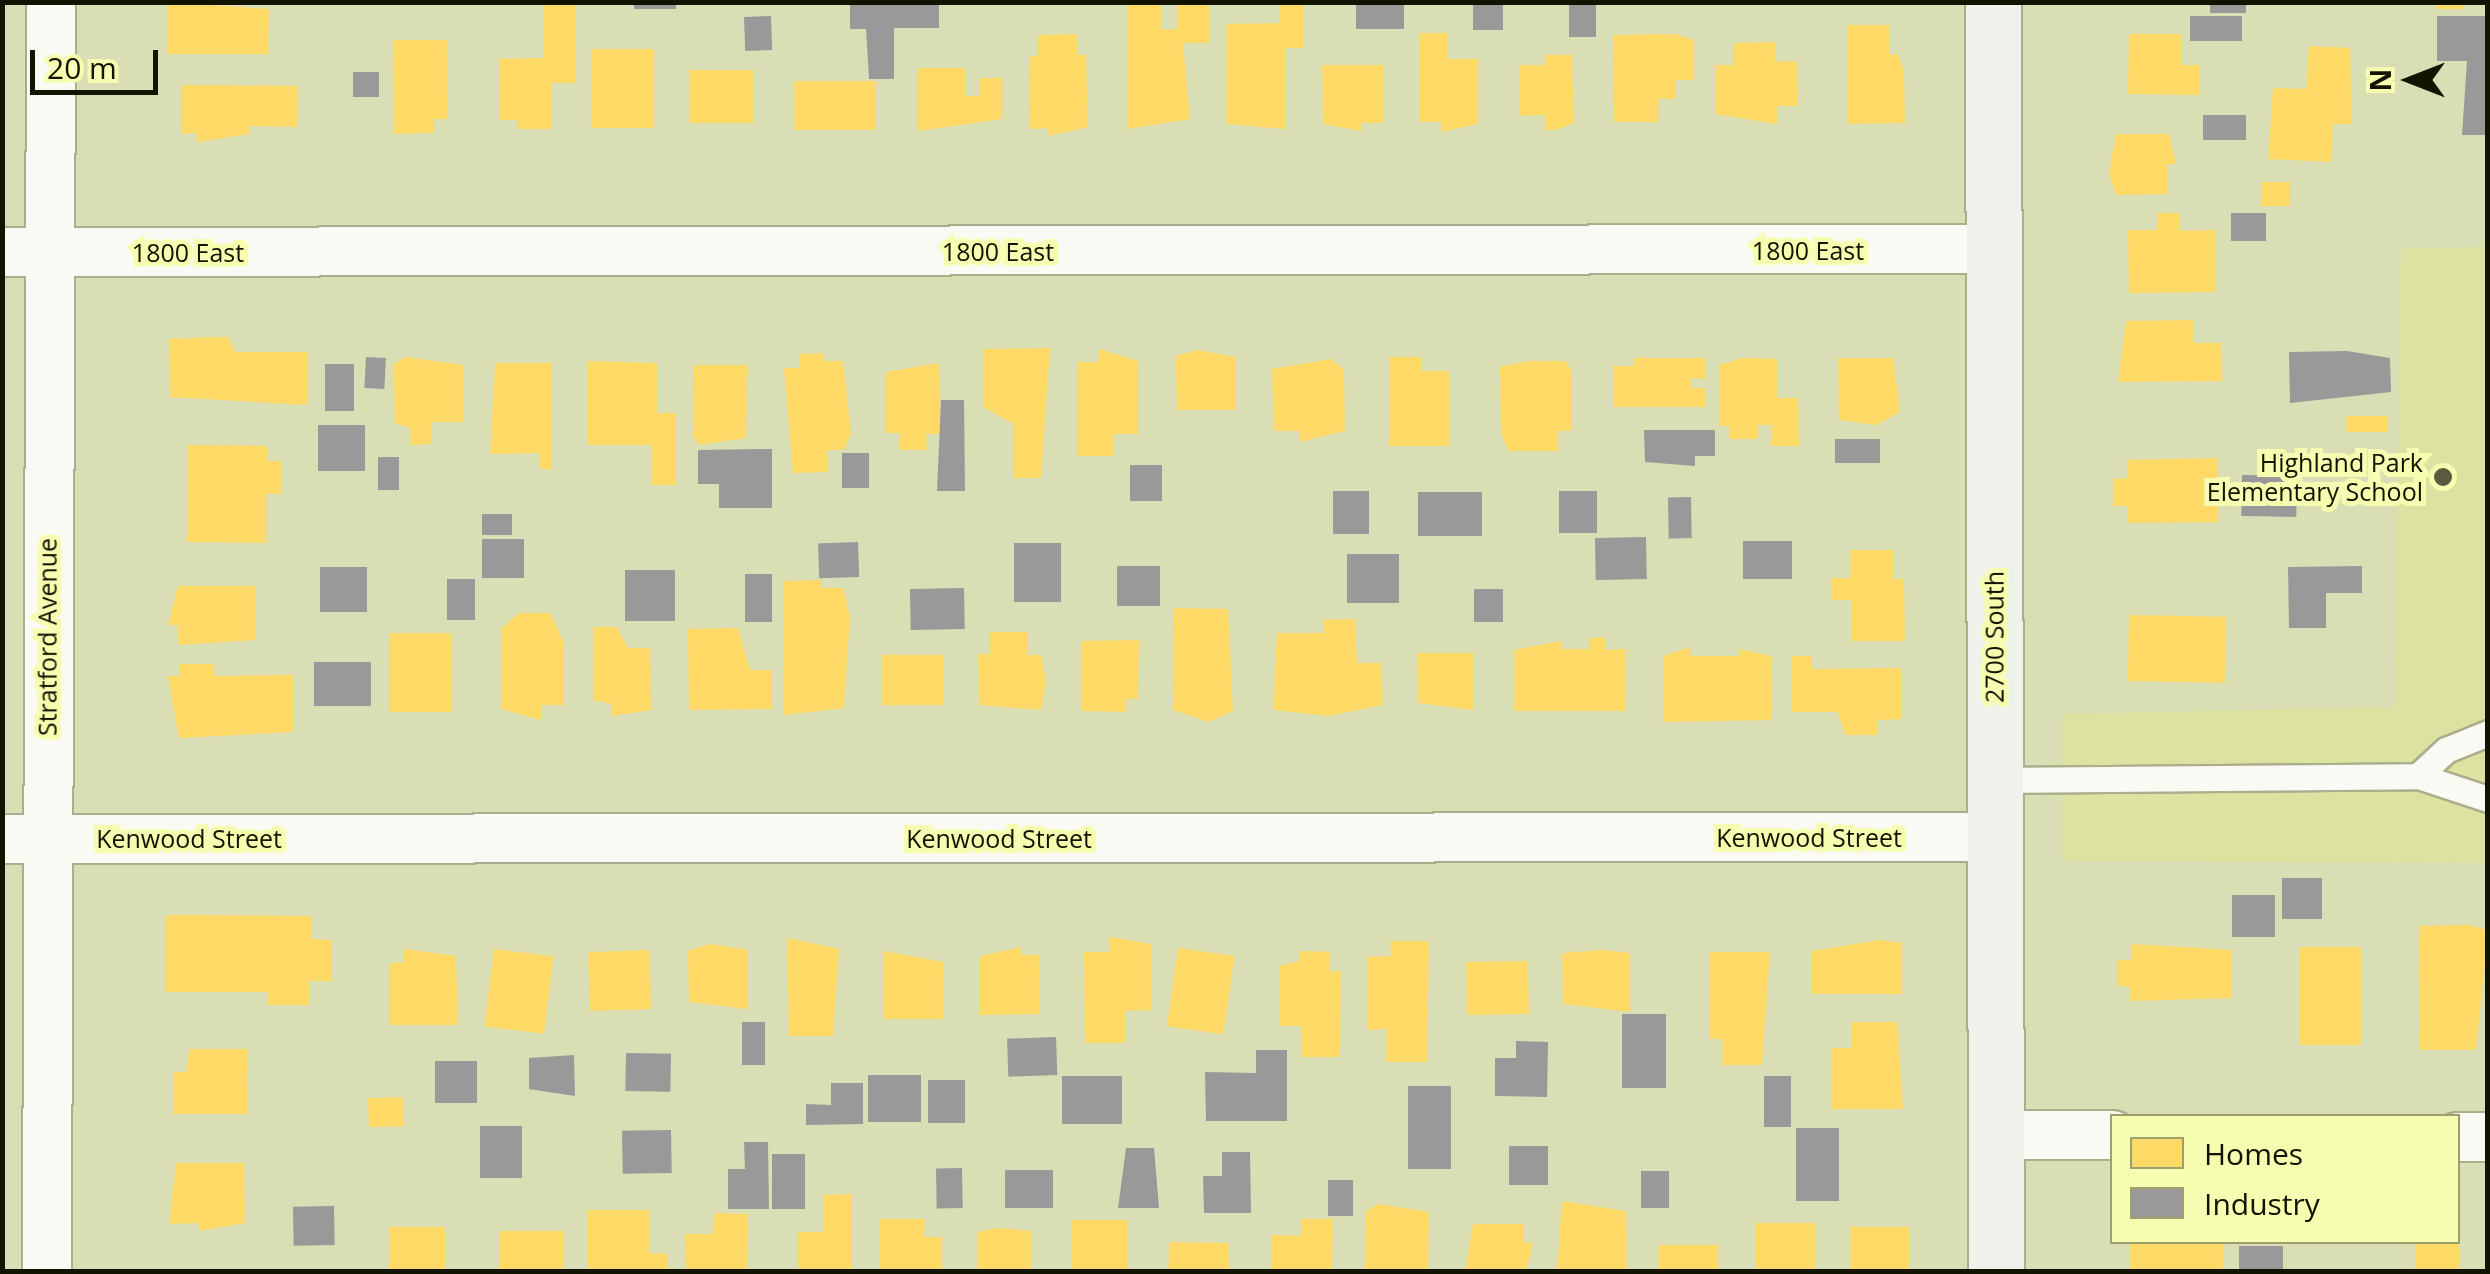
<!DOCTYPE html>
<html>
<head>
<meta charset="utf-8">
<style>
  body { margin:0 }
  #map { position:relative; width:2490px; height:1274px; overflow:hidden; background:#dadeb4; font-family:"Open Sans",sans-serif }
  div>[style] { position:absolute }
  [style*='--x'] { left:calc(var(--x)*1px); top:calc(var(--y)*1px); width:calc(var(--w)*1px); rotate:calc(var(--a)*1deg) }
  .built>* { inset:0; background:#dde2a0 }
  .homes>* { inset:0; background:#ffd966; transform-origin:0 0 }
  .industry>* { inset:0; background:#999; transform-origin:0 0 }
  .roads { filter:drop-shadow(2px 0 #abae8c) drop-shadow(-2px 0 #abae8c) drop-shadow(0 2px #abae8c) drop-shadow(0 -2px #abae8c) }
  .lane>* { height:25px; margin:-12.5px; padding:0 12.5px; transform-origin:12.5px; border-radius:12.5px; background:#f9faf4 }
  .street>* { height:48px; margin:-24px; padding:0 24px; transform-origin:24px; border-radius:24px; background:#f9faf4 }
  .secondary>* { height:55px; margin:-27.5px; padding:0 27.5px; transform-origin:27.5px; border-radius:27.5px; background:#eef2ea }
  .dots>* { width:28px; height:28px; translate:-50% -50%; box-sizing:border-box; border:5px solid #f7fdb0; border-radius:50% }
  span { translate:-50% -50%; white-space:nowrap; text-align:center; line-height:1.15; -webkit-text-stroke:10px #f7fdb0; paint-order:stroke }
  .street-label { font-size:25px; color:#131400 }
  .poi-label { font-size:25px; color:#131400 }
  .right { translate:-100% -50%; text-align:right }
  .frame { position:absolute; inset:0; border:5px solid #131400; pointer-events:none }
  .legend { position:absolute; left:2110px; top:1114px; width:350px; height:130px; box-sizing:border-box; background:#f7fdb0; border:2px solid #9ca06a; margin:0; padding:12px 18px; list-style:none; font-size:30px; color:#131400 }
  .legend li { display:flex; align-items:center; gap:20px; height:50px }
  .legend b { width:50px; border:2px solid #9ca06a }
  .north { position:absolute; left:2360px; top:30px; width:100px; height:100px; -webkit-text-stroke:8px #f7fdb0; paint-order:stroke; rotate:270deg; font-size:28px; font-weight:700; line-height:40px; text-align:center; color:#131400 }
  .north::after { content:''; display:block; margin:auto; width:35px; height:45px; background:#131400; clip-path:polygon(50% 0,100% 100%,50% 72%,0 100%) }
  .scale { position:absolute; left:30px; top:50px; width:128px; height:45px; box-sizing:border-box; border:5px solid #131400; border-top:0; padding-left:12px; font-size:30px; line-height:35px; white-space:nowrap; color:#131400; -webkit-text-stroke:8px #f7fdb0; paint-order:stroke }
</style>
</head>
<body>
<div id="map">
  <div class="built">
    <i style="clip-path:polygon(2487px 247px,2487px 863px,2062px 861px,2062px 714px,2395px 707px,2401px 248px)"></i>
  </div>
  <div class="homes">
    <i style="clip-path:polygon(167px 2px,269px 9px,268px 54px,167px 54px)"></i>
    <i style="clip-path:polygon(544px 2px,576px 2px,576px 83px,552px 83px,552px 129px,518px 129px,518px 120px,499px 120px,499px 59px,544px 58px)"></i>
    <i style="clip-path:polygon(1280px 2px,1304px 2px,1304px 48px,1285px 48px,1285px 129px,1226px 124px,1226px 24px,1280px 23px)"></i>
    <i style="left:2436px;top:2px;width:28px;height:7px"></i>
    <i style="clip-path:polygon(1127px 3px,1161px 3px,1161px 29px,1177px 29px,1177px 3px,1209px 3px,1209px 43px,1183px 43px,1190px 119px,1127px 129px)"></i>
    <i style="clip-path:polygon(1848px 25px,1889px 25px,1889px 55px,1898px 54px,1904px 72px,1905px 123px,1848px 124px)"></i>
    <i style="clip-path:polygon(1420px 33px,1448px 33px,1448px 59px,1478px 59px,1478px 124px,1441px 132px,1441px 122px,1420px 122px)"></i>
    <i style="clip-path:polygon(1077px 34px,1077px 55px,1086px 55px,1088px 127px,1049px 136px,1048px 128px,1030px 129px,1029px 56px,1038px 56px,1038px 35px)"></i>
    <i style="clip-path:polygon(1675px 34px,1694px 40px,1694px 80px,1676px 80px,1676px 99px,1658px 99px,1658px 122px,1614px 122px,1613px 35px)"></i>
    <i style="clip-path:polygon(2129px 34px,2181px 34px,2181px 65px,2200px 65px,2200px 95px,2128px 94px)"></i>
    <i style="clip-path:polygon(393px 40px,447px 40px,448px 119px,434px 119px,434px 133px,394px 134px)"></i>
    <i style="clip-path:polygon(1775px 42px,1775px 62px,1797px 61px,1798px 106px,1777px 106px,1777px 124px,1715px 114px,1715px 65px,1734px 65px,1734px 43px)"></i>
    <i style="clip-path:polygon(2309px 46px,2350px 48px,2352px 124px,2333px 124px,2331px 162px,2268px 159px,2273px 88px,2306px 89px)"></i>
    <i style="left:591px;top:49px;width:63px;height:79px"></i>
    <i style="clip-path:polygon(1545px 55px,1572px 55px,1574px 123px,1556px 130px,1545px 130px,1545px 115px,1519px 116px,1519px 65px,1545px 65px)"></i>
    <i style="clip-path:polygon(1322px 65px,1383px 65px,1383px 123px,1361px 123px,1361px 131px,1323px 124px)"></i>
    <i style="clip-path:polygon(918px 68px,965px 68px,965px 96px,979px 96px,979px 78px,1002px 78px,1002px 119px,918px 131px)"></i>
    <i style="left:689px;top:70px;width:64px;height:53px"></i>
    <i style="left:794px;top:81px;width:82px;height:49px"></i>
    <i style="clip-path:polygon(182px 85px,298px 86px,297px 127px,249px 126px,249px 134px,197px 142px,197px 133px,182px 134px)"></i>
    <i style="clip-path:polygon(2116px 134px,2169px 134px,2176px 164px,2167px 164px,2168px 194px,2116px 195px,2109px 173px)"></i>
    <i style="left:2261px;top:182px;width:29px;height:24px"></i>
    <i style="clip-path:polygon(2157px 213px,2179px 213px,2179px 231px,2215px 230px,2215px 292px,2129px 293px,2128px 230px,2157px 230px)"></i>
    <i style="clip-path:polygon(2193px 320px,2193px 343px,2221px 343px,2222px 381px,2118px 382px,2126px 321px)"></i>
    <i style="clip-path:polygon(214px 337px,228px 337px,235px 352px,307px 352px,307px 405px,170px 397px,169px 339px)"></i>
    <i style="clip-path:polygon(1050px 348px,1041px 478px,1014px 478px,1014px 424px,983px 407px,983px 349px)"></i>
    <i style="clip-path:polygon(1099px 349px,1138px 361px,1138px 434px,1113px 434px,1113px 456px,1078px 456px,1078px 362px,1098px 362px)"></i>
    <i style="clip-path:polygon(1197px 350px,1236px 357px,1236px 410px,1177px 410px,1176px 356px)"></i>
    <i style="clip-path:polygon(824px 353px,824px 361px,843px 361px,851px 434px,844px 450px,827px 450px,827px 472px,793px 473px,784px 368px,800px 368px,800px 354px)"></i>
    <i style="clip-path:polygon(405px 357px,463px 365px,463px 422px,431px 422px,431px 444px,410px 445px,410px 428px,395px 423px,393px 365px)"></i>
    <i style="clip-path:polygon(1389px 357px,1421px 357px,1421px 371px,1449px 371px,1449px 446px,1389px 446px)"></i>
    <i style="clip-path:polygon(1634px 358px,1705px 358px,1705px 379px,1691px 378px,1691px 388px,1705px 388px,1705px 407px,1613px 407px,1613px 366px,1634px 366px)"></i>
    <i style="clip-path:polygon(1742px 358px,1777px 359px,1777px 398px,1798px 398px,1799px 446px,1771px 446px,1771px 425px,1758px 425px,1758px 439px,1729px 439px,1729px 426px,1719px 426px,1719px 365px)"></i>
    <i style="clip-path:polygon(1838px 358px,1893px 358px,1900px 412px,1876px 425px,1839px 420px)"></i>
    <i style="clip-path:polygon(1331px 359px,1344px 370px,1345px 431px,1299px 442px,1299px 431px,1274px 431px,1272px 369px)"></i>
    <i style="clip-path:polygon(588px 361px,657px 363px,657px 413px,676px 413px,676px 485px,651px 485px,651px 445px,588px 445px)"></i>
    <i style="clip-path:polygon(1528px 361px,1565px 361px,1572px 371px,1572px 431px,1558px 431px,1558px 451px,1508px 451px,1501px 432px,1500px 367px)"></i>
    <i style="clip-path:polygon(495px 363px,552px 363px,552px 469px,540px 469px,539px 453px,490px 454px)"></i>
    <i style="clip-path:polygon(939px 363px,940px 434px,926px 434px,927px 450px,899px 450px,900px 433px,886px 433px,886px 372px)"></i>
    <i style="clip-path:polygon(694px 365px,747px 365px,746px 438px,699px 445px,693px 436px)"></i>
    <i style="left:2387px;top:416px;width:16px;height:41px;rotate:90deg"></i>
    <i style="clip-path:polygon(187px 445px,267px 446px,267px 461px,281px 461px,281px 494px,266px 494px,266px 543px,187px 542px)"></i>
    <i style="clip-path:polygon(2217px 458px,2218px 522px,2128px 523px,2128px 506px,2113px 506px,2113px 479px,2128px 478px,2127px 460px)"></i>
    <i style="clip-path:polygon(1850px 550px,1893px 550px,1893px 579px,1904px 579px,1905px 641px,1852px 641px,1852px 600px,1831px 600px,1831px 578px,1850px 578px)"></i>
    <i style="clip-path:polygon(821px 580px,821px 588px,843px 588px,850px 617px,844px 708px,784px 715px,784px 581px)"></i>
    <i style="clip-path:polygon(178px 586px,255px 586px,255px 640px,178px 645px,178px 625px,168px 625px)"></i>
    <i style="clip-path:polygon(1174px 608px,1228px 609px,1233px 711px,1209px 722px,1173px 710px)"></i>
    <i style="clip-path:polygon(519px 613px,550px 613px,564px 643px,564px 705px,541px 705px,541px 720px,501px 709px,501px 629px)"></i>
    <i style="left:2129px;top:615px;width:97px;height:66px;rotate:1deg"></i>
    <i style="clip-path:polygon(1355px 619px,1357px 663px,1381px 663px,1383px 705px,1328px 716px,1273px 710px,1277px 633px,1324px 633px,1323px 620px)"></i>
    <i style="clip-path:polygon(593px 627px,617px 627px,628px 648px,650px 648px,651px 710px,611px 716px,611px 704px,593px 700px)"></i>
    <i style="clip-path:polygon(738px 628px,750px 670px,772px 670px,772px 709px,689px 710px,688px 629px)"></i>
    <i style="clip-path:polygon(990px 632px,1028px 632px,1028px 655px,1041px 655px,1046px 681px,1041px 710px,979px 705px,978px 654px,990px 654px)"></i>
    <i style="left:390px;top:633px;width:61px;height:79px"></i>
    <i style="clip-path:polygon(1605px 637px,1605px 650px,1626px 649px,1625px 711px,1514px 711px,1514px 650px,1561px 641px,1562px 649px,1590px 649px,1590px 638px)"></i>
    <i style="clip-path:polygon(1139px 640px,1138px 699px,1126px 699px,1126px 712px,1081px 711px,1081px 641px)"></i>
    <i style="clip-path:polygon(1690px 647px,1690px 656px,1740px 656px,1740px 649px,1771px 656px,1772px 720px,1663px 722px,1663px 656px)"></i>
    <i style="clip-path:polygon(1417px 653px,1473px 653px,1473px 710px,1418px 703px)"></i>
    <i style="left:882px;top:655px;width:62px;height:50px"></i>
    <i style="clip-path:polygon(1792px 656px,1812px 656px,1812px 669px,1901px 668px,1901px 719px,1877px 720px,1877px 735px,1845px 735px,1838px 712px,1792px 712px)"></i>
    <i style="clip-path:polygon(180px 664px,214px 664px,214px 676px,293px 675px,293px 732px,179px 738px,168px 676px,180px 676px)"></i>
    <i style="clip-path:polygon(166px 915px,312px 916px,312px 939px,332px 940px,332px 981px,309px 981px,309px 1005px,267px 1005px,267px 992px,166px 992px)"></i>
    <i style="clip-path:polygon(2469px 925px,2488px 930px,2476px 1050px,2420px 1050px,2419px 926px)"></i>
    <i style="clip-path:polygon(1109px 937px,1151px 944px,1151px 1010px,1125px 1011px,1125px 1043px,1085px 1043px,1084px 952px,1110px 952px)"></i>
    <i style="clip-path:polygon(787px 938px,839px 949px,833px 1036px,789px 1036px)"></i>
    <i style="clip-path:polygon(1880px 940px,1902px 943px,1902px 994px,1812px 994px,1812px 951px)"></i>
    <i style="clip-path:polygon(1390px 941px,1429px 941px,1427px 1062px,1386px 1062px,1386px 1029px,1367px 1030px,1367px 957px,1391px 956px)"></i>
    <i style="clip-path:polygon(710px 944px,748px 950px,748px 1009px,689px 1002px,688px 951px)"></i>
    <i style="clip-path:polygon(2131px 944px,2232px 950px,2232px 998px,2130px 1001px,2130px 987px,2118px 986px,2118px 960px,2131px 960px)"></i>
    <i style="clip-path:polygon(1021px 947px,1021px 955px,1039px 955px,1040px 1014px,980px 1015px,980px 956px)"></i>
    <i style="left:2300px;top:947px;width:61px;height:98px"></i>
    <i style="left:1178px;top:948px;width:57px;height:79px;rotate:8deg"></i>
    <i style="clip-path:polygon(404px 949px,456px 956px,458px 1025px,390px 1025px,390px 963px,404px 963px)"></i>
    <i style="left:494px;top:949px;width:60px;height:78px;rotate:7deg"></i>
    <i style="left:649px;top:950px;width:59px;height:61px;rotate:88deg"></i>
    <i style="clip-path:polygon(1603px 950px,1630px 953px,1630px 1012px,1563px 1004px,1562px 953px)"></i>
    <i style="clip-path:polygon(883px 951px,944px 962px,943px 1019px,883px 1019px)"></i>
    <i style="clip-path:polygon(1300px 951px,1330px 952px,1329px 971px,1341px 971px,1340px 1057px,1301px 1057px,1301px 1026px,1280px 1026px,1280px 966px,1299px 961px)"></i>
    <i style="clip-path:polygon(1709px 952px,1770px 952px,1762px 1065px,1722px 1065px,1722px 1039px,1709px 1039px)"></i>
    <i style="left:1528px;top:961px;width:53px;height:62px;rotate:89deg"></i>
    <i style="clip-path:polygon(1852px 1022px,1897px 1022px,1903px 1109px,1831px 1109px,1831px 1048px,1852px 1048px)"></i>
    <i style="clip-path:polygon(190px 1049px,247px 1049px,248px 1114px,173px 1114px,173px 1072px,186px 1072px)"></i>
    <i style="left:403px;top:1097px;width:29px;height:35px;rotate:88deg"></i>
    <i style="clip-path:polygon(176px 1163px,244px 1163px,245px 1223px,199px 1231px,199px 1223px,169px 1224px)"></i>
    <i style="clip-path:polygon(852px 1194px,852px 1272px,798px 1272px,798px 1232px,823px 1232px,824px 1195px)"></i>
    <i style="clip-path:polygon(1562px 1201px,1626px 1211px,1627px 1272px,1557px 1272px)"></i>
    <i style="clip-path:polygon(1379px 1204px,1429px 1212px,1428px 1272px,1365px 1272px,1366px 1211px)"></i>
    <i style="clip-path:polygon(588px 1210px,649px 1210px,649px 1253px,668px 1254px,668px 1272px,588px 1272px)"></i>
    <i style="clip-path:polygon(714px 1213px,748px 1214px,747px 1272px,686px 1272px,685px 1234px,713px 1234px)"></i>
    <i style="clip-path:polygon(880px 1219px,925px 1219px,924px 1237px,942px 1237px,942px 1272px,880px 1272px)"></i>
    <i style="clip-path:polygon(1301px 1219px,1333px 1219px,1332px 1272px,1271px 1272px,1272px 1235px,1301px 1236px)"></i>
    <i style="left:1072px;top:1220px;width:56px;height:52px"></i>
    <i style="left:1756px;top:1223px;width:59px;height:49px"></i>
    <i style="clip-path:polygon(1473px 1224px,1524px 1224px,1524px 1243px,1533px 1243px,1526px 1272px,1465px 1272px)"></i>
    <i style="left:445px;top:1227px;width:45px;height:56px;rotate:90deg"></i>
    <i style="left:1850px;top:1227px;width:59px;height:45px"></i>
    <i style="clip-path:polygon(999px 1228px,1031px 1231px,1031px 1272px,977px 1272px,977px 1232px)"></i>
    <i style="left:499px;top:1231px;width:64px;height:41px"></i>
    <i style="left:1169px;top:1242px;width:60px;height:30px;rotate:1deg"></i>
    <i style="left:2130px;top:1242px;width:93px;height:30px"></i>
    <i style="left:2415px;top:1242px;width:44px;height:30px"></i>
    <i style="left:1658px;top:1245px;width:60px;height:27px"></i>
  </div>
  <div class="industry">
    <i style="left:634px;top:2px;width:42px;height:7px"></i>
    <i style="clip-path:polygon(850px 2px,939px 2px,939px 28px,894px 28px,894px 79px,869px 79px,866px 29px,850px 29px)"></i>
    <i style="left:1356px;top:2px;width:48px;height:27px"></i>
    <i style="left:1473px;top:2px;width:30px;height:28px"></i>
    <i style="left:1569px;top:2px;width:27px;height:35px"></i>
    <i style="left:2210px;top:2px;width:36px;height:11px"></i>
    <i style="left:771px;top:16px;width:34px;height:27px;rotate:88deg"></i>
    <i style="left:2242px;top:16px;width:25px;height:52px;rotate:90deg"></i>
    <i style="clip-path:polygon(2437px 16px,2488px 16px,2488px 135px,2462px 135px,2467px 61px,2437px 61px)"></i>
    <i style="left:353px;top:72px;width:26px;height:25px"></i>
    <i style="left:2203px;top:115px;width:43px;height:25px"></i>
    <i style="left:2231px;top:213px;width:35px;height:28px"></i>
    <i style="clip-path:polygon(2347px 351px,2390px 358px,2391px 392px,2290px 403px,2289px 352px)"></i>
    <i style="left:366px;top:357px;width:20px;height:31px;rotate:3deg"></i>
    <i style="left:354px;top:364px;width:47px;height:29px;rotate:90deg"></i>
    <i style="clip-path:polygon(941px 400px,964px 400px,965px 491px,937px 491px)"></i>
    <i style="left:365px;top:425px;width:46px;height:47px;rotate:90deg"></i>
    <i style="clip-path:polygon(1644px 430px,1715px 430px,1715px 456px,1695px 456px,1695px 466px,1645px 462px)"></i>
    <i style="left:1835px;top:439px;width:45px;height:24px"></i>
    <i style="clip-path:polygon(772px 449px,772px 508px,719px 508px,719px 484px,698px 484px,698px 450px)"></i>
    <i style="left:842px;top:453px;width:27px;height:35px"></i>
    <i style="left:378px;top:457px;width:21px;height:33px"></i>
    <i style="left:1130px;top:465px;width:32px;height:36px"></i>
    <i style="left:2297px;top:476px;width:41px;height:55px;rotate:91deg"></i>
    <i style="left:1333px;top:491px;width:36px;height:43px"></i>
    <i style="left:1559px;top:491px;width:38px;height:42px"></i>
    <i style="left:1418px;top:492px;width:64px;height:44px"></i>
    <i style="left:1691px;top:497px;width:41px;height:23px;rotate:89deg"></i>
    <i style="left:512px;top:514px;width:21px;height:30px;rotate:90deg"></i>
    <i style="left:1646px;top:537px;width:42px;height:51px;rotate:89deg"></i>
    <i style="left:482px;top:539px;width:42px;height:39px"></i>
    <i style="left:1743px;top:541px;width:49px;height:38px"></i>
    <i style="left:858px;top:542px;width:35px;height:40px;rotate:88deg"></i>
    <i style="left:1014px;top:543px;width:47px;height:59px"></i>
    <i style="left:1347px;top:554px;width:52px;height:49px"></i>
    <i style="left:1117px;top:566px;width:43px;height:40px"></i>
    <i style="clip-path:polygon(2362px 566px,2362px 593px,2326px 593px,2326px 628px,2289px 628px,2288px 567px)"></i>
    <i style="left:367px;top:567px;width:45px;height:47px;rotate:90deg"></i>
    <i style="left:625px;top:570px;width:50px;height:51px"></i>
    <i style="left:745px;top:574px;width:27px;height:48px"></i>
    <i style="left:447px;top:579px;width:28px;height:41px"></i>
    <i style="left:964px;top:588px;width:41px;height:54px;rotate:89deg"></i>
    <i style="left:1474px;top:589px;width:29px;height:33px"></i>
    <i style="left:314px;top:662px;width:57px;height:44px"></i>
    <i style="left:2282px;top:878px;width:40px;height:41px"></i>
    <i style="left:2232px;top:895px;width:43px;height:42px"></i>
    <i style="left:1622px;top:1014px;width:44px;height:74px"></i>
    <i style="left:765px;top:1022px;width:43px;height:23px;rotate:90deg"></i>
    <i style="left:1056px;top:1037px;width:38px;height:49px;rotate:88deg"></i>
    <i style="clip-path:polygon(1516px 1041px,1548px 1042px,1547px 1097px,1495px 1096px,1495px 1058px,1516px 1058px)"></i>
    <i style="clip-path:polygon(1256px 1050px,1287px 1050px,1287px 1121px,1206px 1121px,1205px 1072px,1256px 1073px)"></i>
    <i style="left:626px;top:1053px;width:45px;height:38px;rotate:1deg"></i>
    <i style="clip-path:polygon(574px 1055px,575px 1096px,529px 1089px,529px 1058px)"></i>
    <i style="left:435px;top:1061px;width:42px;height:42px"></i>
    <i style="left:868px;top:1075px;width:53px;height:47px"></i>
    <i style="left:1062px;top:1076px;width:60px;height:48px"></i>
    <i style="left:1791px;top:1076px;width:51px;height:27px;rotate:90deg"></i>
    <i style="left:965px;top:1080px;width:43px;height:37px;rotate:90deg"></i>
    <i style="clip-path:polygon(831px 1083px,863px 1083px,863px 1124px,806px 1125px,806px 1104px,831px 1105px)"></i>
    <i style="left:1408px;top:1086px;width:43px;height:83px"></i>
    <i style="left:480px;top:1126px;width:42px;height:52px"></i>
    <i style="left:1796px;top:1128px;width:43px;height:73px"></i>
    <i style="left:671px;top:1130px;width:43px;height:49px;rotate:89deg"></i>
    <i style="clip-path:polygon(744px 1142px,768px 1142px,769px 1209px,728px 1209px,728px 1169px,745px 1169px)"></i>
    <i style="left:1509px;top:1146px;width:39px;height:39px"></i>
    <i style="clip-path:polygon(1126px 1148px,1154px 1148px,1159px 1208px,1118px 1208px)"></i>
    <i style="clip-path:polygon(1222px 1152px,1250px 1152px,1251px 1213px,1204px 1213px,1203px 1176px,1222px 1176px)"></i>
    <i style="left:772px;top:1154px;width:33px;height:55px"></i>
    <i style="left:962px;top:1168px;width:40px;height:26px;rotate:89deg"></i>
    <i style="left:1005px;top:1170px;width:48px;height:38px"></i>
    <i style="left:1641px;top:1171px;width:28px;height:37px"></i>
    <i style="left:1328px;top:1180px;width:25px;height:36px"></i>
    <i style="left:334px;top:1206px;width:39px;height:41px;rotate:89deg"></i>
    <i style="left:2239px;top:1246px;width:44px;height:26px"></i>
  </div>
  <div class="roads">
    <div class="lane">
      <i style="--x:2418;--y:776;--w:38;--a:-43"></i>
      <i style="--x:2446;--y:750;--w:45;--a:-22"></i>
      <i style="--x:1995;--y:780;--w:423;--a:-0.5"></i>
      <i style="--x:2418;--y:776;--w:74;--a:18.2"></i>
    </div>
    <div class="street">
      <i style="--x:2;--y:252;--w:1991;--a:-0.09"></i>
      <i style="--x:2;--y:839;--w:1993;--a:-0.06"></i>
      <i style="--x:1995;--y:1135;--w:117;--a:0"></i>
      <i style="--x:2458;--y:1137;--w:30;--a:0"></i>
      <i style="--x:47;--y:1272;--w:1270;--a:-89.82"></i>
    </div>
    <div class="secondary">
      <i style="--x:1993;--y:2;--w:1270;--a:89.86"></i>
    </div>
  </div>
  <div class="dots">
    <i style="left:2443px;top:477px;background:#595b3f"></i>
  </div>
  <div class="street-label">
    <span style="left:1808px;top:250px">1800 East</span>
    <span style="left:998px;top:251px">1800 East</span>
    <span style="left:188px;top:252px">1800 East</span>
    <span style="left:47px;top:637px;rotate:-90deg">Stratford Avenue</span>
    <span style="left:1994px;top:637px;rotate:-90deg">2700 South</span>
    <span style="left:1809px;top:837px">Kenwood Street</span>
    <span style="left:189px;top:838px">Kenwood Street</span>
    <span style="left:999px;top:838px">Kenwood Street</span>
  </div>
  <div class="poi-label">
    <span class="right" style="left:2423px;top:477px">Highland Park<br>Elementary School</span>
  </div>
  <div class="frame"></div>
  <ul class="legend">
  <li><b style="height:28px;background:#ffd966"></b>Homes</li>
  <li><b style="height:28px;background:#999"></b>Industry</li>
  </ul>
  <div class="north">N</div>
  <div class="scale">20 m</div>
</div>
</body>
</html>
